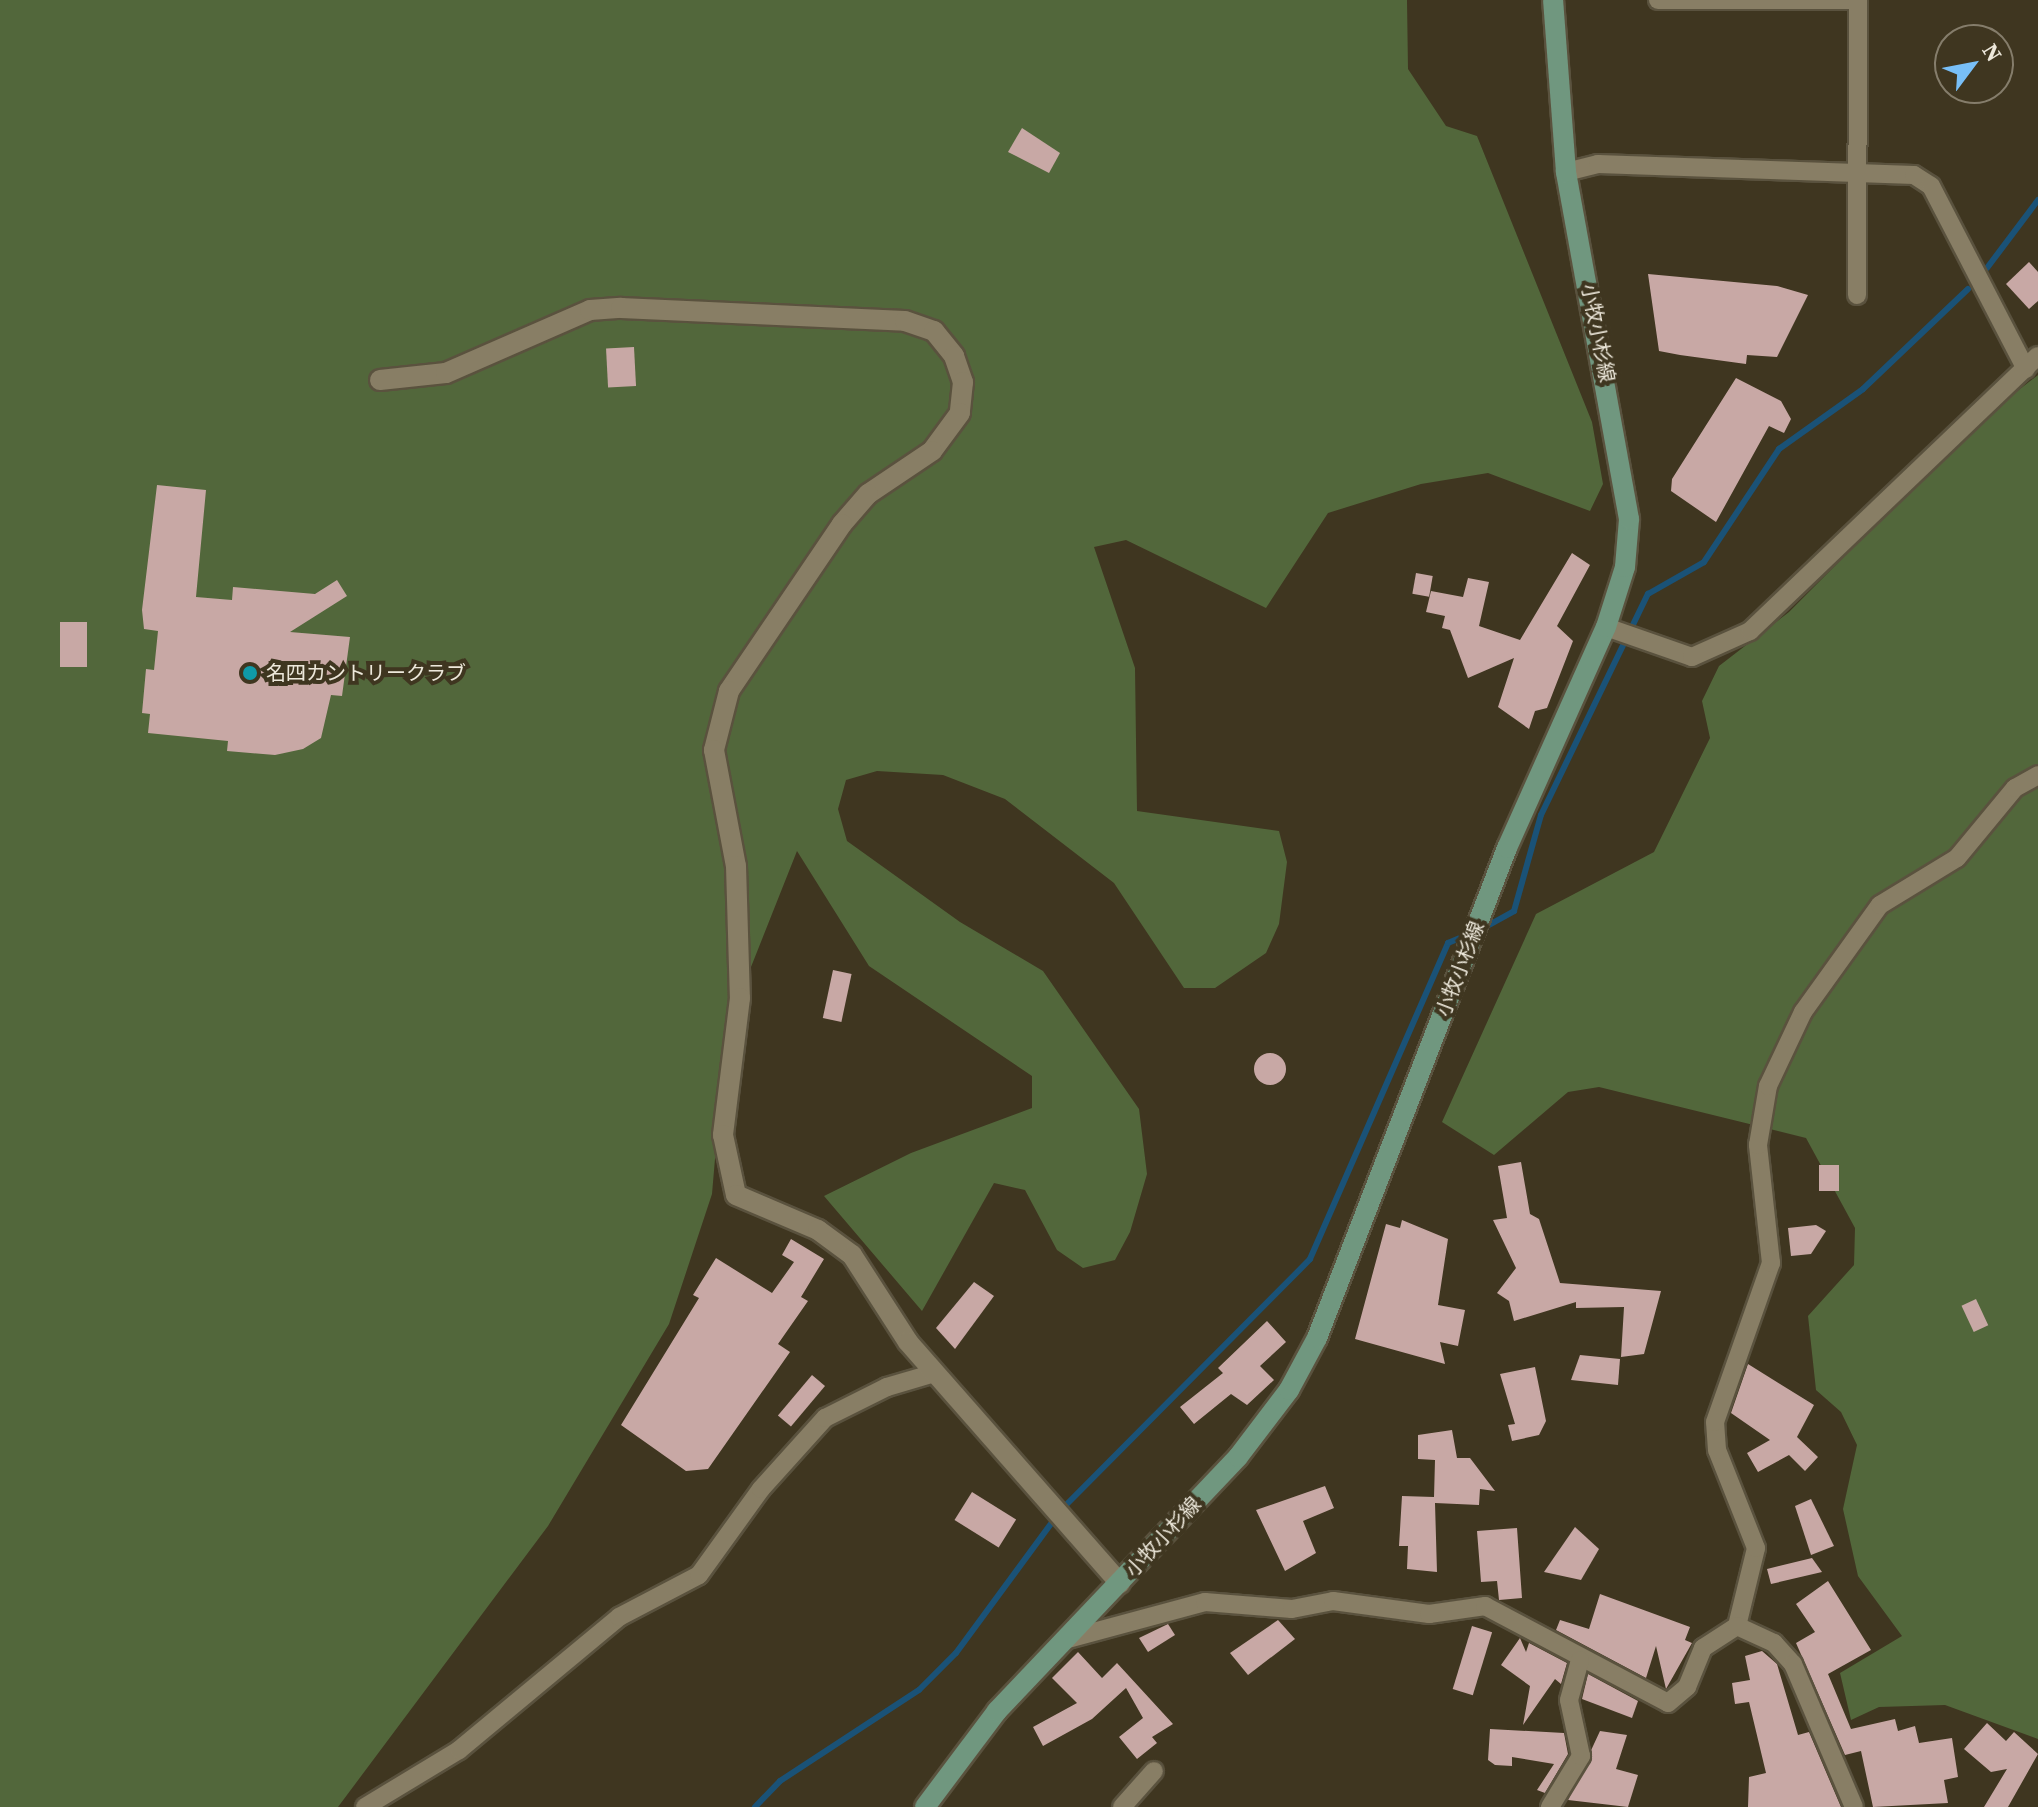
<!DOCTYPE html>
<html>
<head>
<meta charset="utf-8">
<style>
  body { margin:0 }
  #map { position:relative; width:2038px; height:1807px; overflow:hidden; background:#3f3620; font-family:"Source Serif 4","Noto Sans JP",serif }
  div>[style] { position:absolute }
  [style*='--x'] { left:calc(var(--x)*1px); top:calc(var(--y)*1px); width:calc(var(--w)*1px); rotate:calc(var(--a)*1deg) }
  .green>* { inset:0; background:#52673b }
  .stream>* { height:6px; margin:-3px; padding:0 3px; transform-origin:3px; border-radius:3px; background:#1a5277 }
  .building>* { inset:0; background:#c8a8a5; transform-origin:0 0 }
  .round { border-radius:50% }
  .roads { filter:drop-shadow(2px 0 #5a523e) drop-shadow(-2px 0 #5a523e) drop-shadow(0 2px #5a523e) drop-shadow(0 -2px #5a523e) }
  .minor>* { height:18px; margin:-9px; padding:0 9px; transform-origin:9px; border-radius:9px; background:#887e65 }
  .tertiary>* { height:20px; margin:-10px; padding:0 10px; transform-origin:10px; border-radius:10px; background:#887e65 }
  .secondary>* { height:20px; margin:-10px; padding:0 10px; transform-origin:10px; border-radius:10px; background:#70977f }
  .dots>* { width:22px; height:22px; translate:-50% -50%; box-sizing:border-box; border:4px solid #3f3620; border-radius:50% }
  span { translate:-50% -50%; white-space:nowrap; text-align:center; line-height:1.15; -webkit-text-stroke:8px #3f3620; paint-order:stroke }
  .street-label { font-size:20px; color:#ede8db }
  .poi-label { font-size:20px; color:#ede8db }
  .left { translate:0 -50%; text-align:left }
  .north { position:absolute; left:1934px; top:24px; width:80px; height:80px; box-sizing:border-box; background:#3f3620; border:2px solid #857d6b; border-radius:50%; rotate:58deg; font-size:22px; font-weight:700; line-height:32px; text-align:center; color:#ede8db }
  .north::after { content:''; display:block; margin:auto; width:28px; height:36px; background:#78bff7; clip-path:polygon(50% 0,100% 100%,50% 72%,0 100%) }
</style>
</head>
<body>
<div id="map">
  <div class="green">
    <i style="clip-path:polygon(0 0,1407px 0,1408px 69px,1446px 126px,1477px 136px,1592px 422px,1603px 484px,1590px 511px,1488px 473px,1421px 484px,1328px 513px,1266px 608px,1126px 540px,1094px 547px,1135px 668px,1137px 811px,1279px 831px,1287px 862px,1279px 924px,1266px 953px,1215px 988px,1184px 988px,1114px 883px,1005px 799px,943px 775px,877px 771px,846px 780px,838px 809px,847px 841px,960px 922px,1043px 971px,1139px 1109px,1147px 1174px,1130px 1232px,1115px 1260px,1083px 1268px,1057px 1250px,1025px 1190px,994px 1183px,922px 1311px,824px 1196px,911px 1153px,1032px 1108px,1032px 1076px,869px 966px,797px 851px,726px 1030px,712px 1194px,669px 1324px,548px 1526px,338px 1807px,0 1807px)"></i>
    <i style="clip-path:polygon(2038px 375px,2038px 1739px,1945px 1705px,1879px 1707px,1851px 1720px,1840px 1673px,1902px 1636px,1858px 1576px,1843px 1509px,1857px 1445px,1841px 1412px,1816px 1390px,1808px 1316px,1854px 1265px,1855px 1228px,1806px 1138px,1599px 1087px,1568px 1092px,1494px 1155px,1442px 1122px,1536px 914px,1654px 852px,1710px 738px,1702px 701px,1719px 666px,1789px 612px,1979px 421px)"></i>
  </div>
  <div class="stream">
    <i style="--x:1987;--y:268;--w:85;--a:-53.1"></i>
    <i style="--x:1480;--y:930;--w:39;--a:-29"></i>
    <i style="--x:1514;--y:911;--w:100;--a:-74.3"></i>
    <i style="--x:1541;--y:815;--w:246;--a:-64.2"></i>
    <i style="--x:1648;--y:594;--w:64;--a:-29.7"></i>
    <i style="--x:1704;--y:562;--w:136;--a:-56.4"></i>
    <i style="--x:1779;--y:449;--w:103;--a:-35.5"></i>
    <i style="--x:1863;--y:389;--w:145;--a:-43.6"></i>
    <i style="--x:1062;--y:1509;--w:352;--a:-45.2"></i>
    <i style="--x:1310;--y:1259;--w:345;--a:-66.4"></i>
    <i style="--x:1448;--y:943;--w:23;--a:-23"></i>
    <i style="--x:755;--y:1807;--w:36;--a:-46"></i>
    <i style="--x:780;--y:1781;--w:166;--a:-33.2"></i>
    <i style="--x:919;--y:1690;--w:52;--a:-45"></i>
    <i style="--x:956;--y:1653;--w:167;--a:-53.7"></i>
  </div>
  <div class="building">
    <i style="clip-path:polygon(1022px 128px,1060px 153px,1049px 173px,1008px 152px)"></i>
    <i style="clip-path:polygon(2029px 262px,2038px 272px,2038px 301px,2029px 309px,2006px 284px)"></i>
    <i style="clip-path:polygon(1648px 274px,1777px 286px,1808px 295px,1777px 357px,1747px 355px,1746px 364px,1680px 355px,1659px 351px)"></i>
    <i style="left:634px;top:347px;width:39px;height:28px;rotate:87deg"></i>
    <i style="clip-path:polygon(1736px 378px,1781px 401px,1791px 419px,1784px 433px,1769px 426px,1716px 522px,1671px 491px,1672px 479px)"></i>
    <i style="clip-path:polygon(157px 485px,206px 490px,196px 597px,232px 600px,233px 587px,315px 594px,337px 580px,347px 596px,290px 632px,350px 637px,342px 696px,331px 695px,321px 738px,303px 749px,275px 755px,227px 751px,228px 741px,148px 733px,150px 714px,142px 713px,146px 669px,154px 670px,158px 631px,144px 629px,142px 610px)"></i>
    <i style="clip-path:polygon(1572px 553px,1590px 565px,1557px 626px,1573px 641px,1547px 708px,1535px 711px,1529px 729px,1498px 707px,1514px 658px,1468px 678px,1450px 630px,1442px 628px,1445px 616px,1426px 612px,1431px 591px,1463px 597px,1468px 578px,1489px 582px,1479px 626px,1520px 640px)"></i>
    <i style="left:1416px;top:573px;width:17px;height:21px;rotate:10deg"></i>
    <i style="left:87px;top:622px;width:45px;height:27px;rotate:90deg"></i>
    <i style="left:833px;top:970px;width:19px;height:49px;rotate:12deg"></i>
    <i class="round" style="left:1254px;top:1053px;width:32px;height:32px"></i>
    <i style="clip-path:polygon(1521px 1162px,1530px 1214px,1539px 1219px,1560px 1283px,1661px 1291px,1644px 1354px,1621px 1357px,1624px 1307px,1576px 1308px,1576px 1302px,1514px 1321px,1509px 1301px,1497px 1293px,1516px 1268px,1493px 1220px,1507px 1218px,1498px 1166px)"></i>
    <i style="left:1819px;top:1165px;width:20px;height:26px"></i>
    <i style="clip-path:polygon(1402px 1220px,1448px 1239px,1438px 1305px,1465px 1310px,1458px 1346px,1440px 1342px,1445px 1364px,1355px 1339px,1386px 1224px,1400px 1228px)"></i>
    <i style="clip-path:polygon(1816px 1225px,1826px 1231px,1811px 1254px,1791px 1256px,1788px 1228px)"></i>
    <i style="clip-path:polygon(791px 1239px,824px 1259px,801px 1297px,808px 1301px,778px 1344px,790px 1352px,708px 1469px,686px 1471px,621px 1425px,699px 1298px,693px 1295px,716px 1258px,772px 1293px,794px 1262px,782px 1255px)"></i>
    <i style="clip-path:polygon(974px 1282px,994px 1296px,955px 1349px,936px 1328px)"></i>
    <i style="left:1976px;top:1299px;width:29px;height:16px;rotate:65deg"></i>
    <i style="clip-path:polygon(1267px 1321px,1286px 1342px,1260px 1366px,1274px 1380px,1247px 1405px,1231px 1394px,1194px 1424px,1180px 1407px,1223px 1373px,1218px 1368px)"></i>
    <i style="clip-path:polygon(1580px 1355px,1620px 1359px,1618px 1385px,1571px 1380px)"></i>
    <i style="clip-path:polygon(1748px 1364px,1814px 1405px,1797px 1437px,1818px 1457px,1805px 1471px,1789px 1455px,1758px 1472px,1747px 1453px,1770px 1440px,1731px 1413px)"></i>
    <i style="clip-path:polygon(1535px 1367px,1546px 1421px,1539px 1435px,1512px 1441px,1508px 1425px,1515px 1424px,1500px 1374px)"></i>
    <i style="left:812px;top:1375px;width:17px;height:53px;rotate:40deg"></i>
    <i style="clip-path:polygon(1452px 1430px,1457px 1458px,1470px 1458px,1495px 1491px,1480px 1489px,1479px 1505px,1435px 1503px,1437px 1572px,1407px 1569px,1408px 1546px,1399px 1546px,1402px 1496px,1434px 1497px,1435px 1460px,1418px 1459px,1418px 1435px)"></i>
    <i style="clip-path:polygon(1325px 1486px,1334px 1508px,1303px 1521px,1316px 1553px,1285px 1571px,1256px 1510px)"></i>
    <i style="left:972px;top:1492px;width:52px;height:33px;rotate:32deg"></i>
    <i style="clip-path:polygon(1811px 1499px,1834px 1546px,1811px 1555px,1795px 1506px)"></i>
    <i style="clip-path:polygon(1575px 1527px,1599px 1549px,1581px 1580px,1544px 1572px)"></i>
    <i style="clip-path:polygon(1517px 1528px,1522px 1598px,1499px 1600px,1497px 1581px,1481px 1582px,1477px 1531px)"></i>
    <i style="clip-path:polygon(1812px 1558px,1822px 1572px,1771px 1584px,1767px 1569px)"></i>
    <i style="clip-path:polygon(1828px 1581px,1871px 1650px,1828px 1674px,1851px 1729px,1895px 1719px,1898px 1731px,1915px 1726px,1919px 1743px,1952px 1738px,1958px 1777px,1944px 1780px,1948px 1803px,1873px 1807px,1861px 1751px,1845px 1755px,1796px 1643px,1815px 1632px,1796px 1604px)"></i>
    <i style="clip-path:polygon(1600px 1594px,1690px 1627px,1685px 1640px,1692px 1643px,1666px 1689px,1656px 1646px,1646px 1678px,1556px 1630px,1560px 1620px,1589px 1629px)"></i>
    <i style="clip-path:polygon(1278px 1620px,1295px 1639px,1248px 1675px,1230px 1653px)"></i>
    <i style="clip-path:polygon(1168px 1624px,1175px 1635px,1148px 1652px,1139px 1638px)"></i>
    <i style="left:1472px;top:1626px;width:21px;height:66px;rotate:17deg"></i>
    <i style="clip-path:polygon(1520px 1638px,1526px 1652px,1529px 1643px,1567px 1663px,1561px 1684px,1555px 1679px,1523px 1725px,1530px 1686px,1501px 1665px)"></i>
    <i style="clip-path:polygon(1762px 1651px,1777px 1664px,1798px 1735px,1809px 1732px,1841px 1807px,1748px 1807px,1749px 1777px,1766px 1773px,1749px 1702px,1735px 1704px,1732px 1683px,1750px 1680px,1745px 1656px)"></i>
    <i style="clip-path:polygon(1078px 1652px,1102px 1678px,1117px 1663px,1173px 1724px,1152px 1737px,1157px 1743px,1137px 1759px,1119px 1737px,1143px 1718px,1126px 1688px,1092px 1719px,1043px 1746px,1033px 1727px,1077px 1703px,1052px 1678px)"></i>
    <i style="clip-path:polygon(1588px 1674px,1638px 1701px,1632px 1718px,1582px 1699px)"></i>
    <i style="clip-path:polygon(1987px 1723px,2006px 1741px,2014px 1732px,2038px 1754px,2008px 1807px,1984px 1807px,2007px 1769px,1991px 1772px,1964px 1749px)"></i>
    <i style="clip-path:polygon(1490px 1729px,1564px 1733px,1568px 1754px,1545px 1793px,1537px 1790px,1554px 1764px,1512px 1757px,1512px 1766px,1495px 1765px,1488px 1760px)"></i>
    <i style="clip-path:polygon(1600px 1731px,1627px 1735px,1616px 1769px,1638px 1775px,1628px 1807px,1568px 1800px)"></i>
  </div>
  <div class="roads">
    <div class="minor">
      <i style="--x:1658;--y:0;--w:192;--a:0"></i>
      <i style="--x:1566;--y:172;--w:33;--a:-14"></i>
      <i style="--x:1598;--y:164;--w:316;--a:2"></i>
      <i style="--x:1914;--y:175;--w:20;--a:33"></i>
      <i style="--x:1931;--y:186;--w:206;--a:62.6"></i>
      <i style="--x:1857;--y:295;--w:295;--a:-89.8"></i>
      <i style="--x:1606;--y:627;--w:91;--a:19.2"></i>
      <i style="--x:1692;--y:657;--w:64;--a:-24.1"></i>
      <i style="--x:1750;--y:631;--w:398;--a:-43.7"></i>
      <i style="--x:1737;--y:1626;--w:80;--a:-76.3"></i>
      <i style="--x:1756;--y:1548;--w:105;--a:-111.7"></i>
      <i style="--x:1717;--y:1450;--w:28;--a:-94"></i>
      <i style="--x:1715;--y:1422;--w:169;--a:-70.6"></i>
      <i style="--x:1771;--y:1263;--w:119;--a:-96.3"></i>
      <i style="--x:1758;--y:1145;--w:60;--a:-80.4"></i>
      <i style="--x:1768;--y:1086;--w:82;--a:-64.7"></i>
      <i style="--x:1803;--y:1012;--w:132;--a:-54.3"></i>
      <i style="--x:1880;--y:905;--w:90;--a:-31.4"></i>
      <i style="--x:1957;--y:858;--w:91;--a:-50.4"></i>
      <i style="--x:2015;--y:788;--w:26;--a:-29"></i>
      <i style="--x:1064;--y:1640;--w:146;--a:-15.1"></i>
      <i style="--x:1205;--y:1602;--w:87;--a:4.6"></i>
      <i style="--x:1292;--y:1609;--w:42;--a:-11"></i>
      <i style="--x:1333;--y:1601;--w:97;--a:7.7"></i>
      <i style="--x:1429;--y:1614;--w:57;--a:-8.1"></i>
      <i style="--x:1485;--y:1606;--w:207;--a:27.9"></i>
      <i style="--x:1668;--y:1703;--w:25;--a:-40"></i>
      <i style="--x:1687;--y:1687;--w:42;--a:-67.7"></i>
      <i style="--x:1703;--y:1648;--w:40;--a:-32.9"></i>
      <i style="--x:1737;--y:1626;--w:41;--a:24.7"></i>
      <i style="--x:1774;--y:1643;--w:28;--a:48"></i>
      <i style="--x:1793;--y:1664;--w:155;--a:66.9"></i>
      <i style="--x:365;--y:1807;--w:110;--a:-31.2"></i>
      <i style="--x:459;--y:1750;--w:208;--a:-39.7"></i>
      <i style="--x:619;--y:1617;--w:90;--a:-27.7"></i>
      <i style="--x:699;--y:1575;--w:106;--a:-54.2"></i>
      <i style="--x:761;--y:1489;--w:96;--a:-48"></i>
      <i style="--x:825;--y:1418;--w:69;--a:-26.6"></i>
      <i style="--x:887;--y:1387;--w:50;--a:-16.3"></i>
      <i style="--x:1122;--y:1807;--w:48;--a:-48.4"></i>
      <i style="--x:1550;--y:1807;--w:60;--a:-58.7"></i>
      <i style="--x:1581;--y:1756;--w:57;--a:-102.1"></i>
      <i style="--x:1569;--y:1700;--w:41;--a:-74.6"></i>
    </div>
    <div class="tertiary">
      <i style="--x:380;--y:380;--w:66;--a:-6.1"></i>
      <i style="--x:446;--y:373;--w:157;--a:-23.6"></i>
      <i style="--x:590;--y:310;--w:31;--a:-4"></i>
      <i style="--x:621;--y:308;--w:284;--a:2.6"></i>
      <i style="--x:905;--y:321;--w:31;--a:19"></i>
      <i style="--x:934;--y:331;--w:32;--a:51"></i>
      <i style="--x:954;--y:356;--w:28;--a:71"></i>
      <i style="--x:963;--y:382;--w:31;--a:96"></i>
      <i style="--x:960;--y:413;--w:47;--a:126.4"></i>
      <i style="--x:932;--y:451;--w:77;--a:146.1"></i>
      <i style="--x:868;--y:494;--w:40;--a:131"></i>
      <i style="--x:842;--y:524;--w:202;--a:124.1"></i>
      <i style="--x:729;--y:691;--w:61;--a:104.3"></i>
      <i style="--x:714;--y:750;--w:118;--a:79.3"></i>
      <i style="--x:736;--y:866;--w:132;--a:88.3"></i>
      <i style="--x:740;--y:998;--w:138;--a:97.1"></i>
      <i style="--x:723;--y:1135;--w:61;--a:77.8"></i>
      <i style="--x:736;--y:1195;--w:89;--a:23.1"></i>
      <i style="--x:818;--y:1230;--w:42;--a:36.3"></i>
      <i style="--x:852;--y:1255;--w:103;--a:57.2"></i>
      <i style="--x:908;--y:1342;--w:321;--a:48.7"></i>
    </div>
    <div class="secondary">
      <i style="--x:925;--y:1807;--w:120;--a:-53.1"></i>
      <i style="--x:997;--y:1711;--w:350;--a:-46.5"></i>
      <i style="--x:1238;--y:1457;--w:84;--a:-52.7"></i>
      <i style="--x:1289;--y:1390;--w:59;--a:-61.7"></i>
      <i style="--x:1317;--y:1338;--w:526;--a:-68.81"></i>
      <i style="--x:1507;--y:848;--w:242;--a:-65.9"></i>
      <i style="--x:1606;--y:627;--w:63;--a:-72.4"></i>
      <i style="--x:1625;--y:567;--w:48;--a:-85.2"></i>
      <i style="--x:1629;--y:519;--w:353;--a:-100.3"></i>
      <i style="--x:1566;--y:172;--w:172;--a:-94.3"></i>
    </div>
  </div>
  <div class="dots">
    <i style="left:250px;top:673px;background:#0f9aa8"></i>
  </div>
  <div class="street-label">
    <span style="left:1598px;top:333px;rotate:79deg">小牧小杉線</span>
    <span style="left:1460px;top:969px;rotate:-69deg">小牧小杉線</span>
    <span style="left:1163px;top:1537px;rotate:-47deg">小牧小杉線</span>
  </div>
  <div class="poi-label">
    <span class="left" style="left:266px;top:673px">名四カントリークラブ</span>
  </div>
  <div class="north">N</div>
</div>
</body>
</html>
